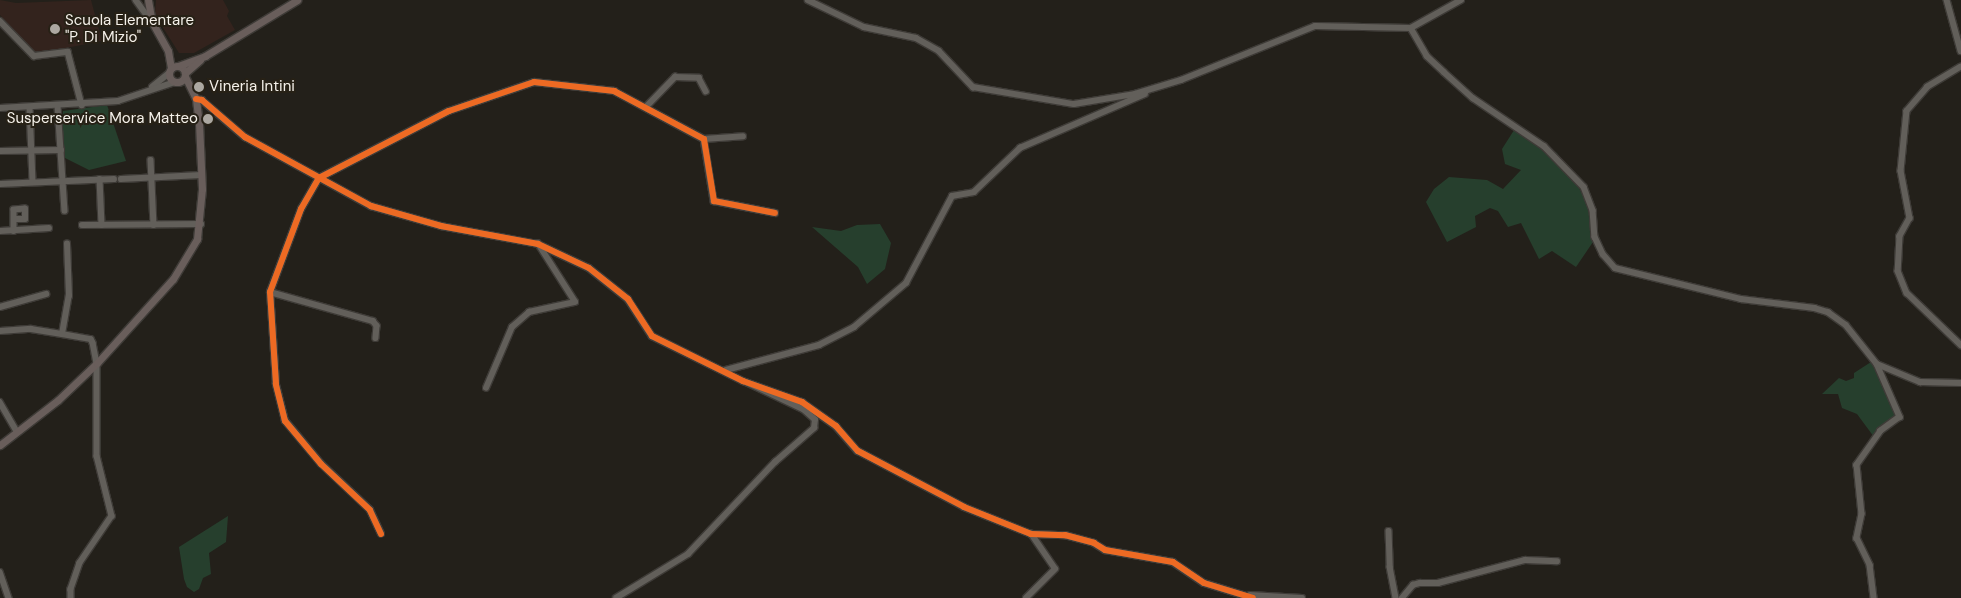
<!DOCTYPE html>
<html>
<head>
<meta charset="utf-8">
<style>
  body { margin:0 }
  #map { position:relative; width:1961px; height:598px; overflow:hidden; background:#23201a; font-family:"DM Sans",sans-serif }
  div>[style] { position:absolute }
  [style*='--x'] { left:calc(var(--x)*1px); top:calc(var(--y)*1px); width:calc(var(--w)*1px); rotate:calc(var(--a)*1deg) }
  .education>* { inset:0; background:#33231d }
  .green>* { inset:0; background:#263f2d }
  .roads { filter:drop-shadow(1px 0 #3e3b37) drop-shadow(-1px 0 #3e3b37) drop-shadow(0 1px #3e3b37) drop-shadow(0 -1px #3e3b37) }
  .minor>* { height:5.5px; margin:-2.75px; padding:0 2.75px; transform-origin:2.75px; border-radius:2.75px; background:#625f5a }
  .major>* { height:7px; margin:-3.5px; padding:0 3.5px; transform-origin:3.5px; border-radius:3.5px; background:#695e5b }
  .major>.ring { margin:-3.5px; padding:0; box-sizing:content-box; background:none; border:7px solid #695e5b; border-radius:50% }
  .cycleway>* { height:6px; margin:-3px; padding:0 3px; transform-origin:3px; border-radius:3px; background:#ed6a23 }
  .dots>* { width:14px; height:14px; translate:-50% -50%; box-sizing:border-box; border:2px solid #272116; border-radius:50% }
  span { translate:-50% -50%; white-space:nowrap; text-align:center; line-height:1.15; -webkit-text-stroke:4px #272116; paint-order:stroke }
  .poi-label { font-size:15px; color:#f5f1ea }
  .left { translate:0 -50%; text-align:left }
  .right { translate:-100% -50%; text-align:right }
</style>
</head>
<body>
<div id="map">
  <div class="education">
    <i style="clip-path:polygon(0 0,16px 3px,91px 0,102px 41px,35px 54px,0 15px)"></i>
    <i style="clip-path:polygon(156px 0,223px 0,229px 11px,227px 16px,235px 30px,194px 53px,179px 53px,160px 23px,155px 12px)"></i>
  </div>
  <div class="green">
    <i style="clip-path:polygon(107px 105px,126px 161px,89px 170px,63px 157px,63px 111px)"></i>
    <i style="clip-path:polygon(1516px 127px,1557px 153px,1587px 201px,1593px 242px,1576px 267px,1552px 251px,1539px 259px,1521px 223px,1508px 227px,1498px 211px,1490px 208px,1475px 216px,1476px 227px,1447px 242px,1426px 202px,1434px 189px,1449px 177px,1487px 180px,1503px 189px,1521px 170px,1505px 164px,1502px 149px)"></i>
    <i style="clip-path:polygon(880px 224px,891px 243px,885px 269px,867px 284px,858px 267px,812px 227px,841px 231px,857px 225px)"></i>
    <i style="clip-path:polygon(1871px 362px,1899px 414px,1874px 437px,1857px 414px,1842px 408px,1838px 394px,1822px 394px,1839px 378px,1846px 381px,1854px 378px,1854px 373px)"></i>
    <i style="clip-path:polygon(228px 516px,226px 542px,209px 553px,211px 574px,203px 578px,199px 589px,194px 592px,187px 587px,184px 579px,179px 547px)"></i>
  </div>
  <div class="roads">
    <div class="minor">
      <i style="--x:136;--y:0;--w:27;--a:54"></i>
      <i style="--x:808;--y:0;--w:62;--a:25.7"></i>
      <i style="--x:864;--y:27;--w:53;--a:11.9"></i>
      <i style="--x:916;--y:38;--w:26;--a:29"></i>
      <i style="--x:939;--y:51;--w:50;--a:46.6"></i>
      <i style="--x:973;--y:87;--w:102;--a:9.6"></i>
      <i style="--x:1074;--y:104;--w:62;--a:-9.3"></i>
      <i style="--x:1135;--y:94;--w:48;--a:-16.9"></i>
      <i style="--x:1181;--y:80;--w:144;--a:-21.9"></i>
      <i style="--x:1315;--y:26;--w:96;--a:1.2"></i>
      <i style="--x:1947;--y:0;--w:53;--a:74.6"></i>
      <i style="--x:0;--y:21;--w:49;--a:45.8"></i>
      <i style="--x:34;--y:56;--w:34;--a:-7"></i>
      <i style="--x:68;--y:52;--w:55;--a:75.2"></i>
      <i style="--x:1411;--y:28;--w:32;--a:60"></i>
      <i style="--x:1427;--y:56;--w:23;--a:43"></i>
      <i style="--x:1444;--y:72;--w:39;--a:42"></i>
      <i style="--x:1473;--y:98;--w:86;--a:34.1"></i>
      <i style="--x:1544;--y:146;--w:57;--a:45.7"></i>
      <i style="--x:1584;--y:187;--w:25;--a:69"></i>
      <i style="--x:1593;--y:210;--w:27;--a:86"></i>
      <i style="--x:1595;--y:237;--w:19;--a:65"></i>
      <i style="--x:1603;--y:254;--w:18;--a:49"></i>
      <i style="--x:1615;--y:268;--w:130;--a:13.8"></i>
      <i style="--x:1741;--y:299;--w:74;--a:7"></i>
      <i style="--x:1814;--y:308;--w:15;--a:16"></i>
      <i style="--x:1828;--y:312;--w:22;--a:36"></i>
      <i style="--x:1846;--y:325;--w:50;--a:51.5"></i>
      <i style="--x:1877;--y:364;--w:58;--a:66.5"></i>
      <i style="--x:1900;--y:417;--w:24;--a:144"></i>
      <i style="--x:1881;--y:431;--w:42;--a:125.2"></i>
      <i style="--x:1857;--y:465;--w:49;--a:84.2"></i>
      <i style="--x:1862;--y:514;--w:25;--a:102"></i>
      <i style="--x:1857;--y:538;--w:30;--a:64"></i>
      <i style="--x:1870;--y:565;--w:33;--a:83"></i>
      <i style="--x:1411;--y:28;--w:57;--a:-29.2"></i>
      <i style="--x:1961;--y:67;--w:39;--a:149"></i>
      <i style="--x:1928;--y:87;--w:32;--a:131"></i>
      <i style="--x:1907;--y:111;--w:60;--a:95.7"></i>
      <i style="--x:1901;--y:171;--w:48;--a:79.2"></i>
      <i style="--x:1910;--y:218;--w:21;--a:119"></i>
      <i style="--x:1900;--y:236;--w:35;--a:93"></i>
      <i style="--x:1898;--y:271;--w:24;--a:68"></i>
      <i style="--x:1907;--y:293;--w:75;--a:43.9"></i>
      <i style="--x:152;--y:87;--w:21;--a:-39"></i>
      <i style="--x:196;--y:99;--w:6;--a:9"></i>
      <i style="--x:202;--y:100;--w:57;--a:40.7"></i>
      <i style="--x:245;--y:137;--w:144;--a:28.7"></i>
      <i style="--x:371;--y:206;--w:73;--a:15.9"></i>
      <i style="--x:441;--y:226;--w:99;--a:10.5"></i>
      <i style="--x:538;--y:244;--w:56;--a:25.2"></i>
      <i style="--x:589;--y:268;--w:50;--a:38.5"></i>
      <i style="--x:628;--y:299;--w:44;--a:57"></i>
      <i style="--x:652;--y:336;--w:102;--a:26.3"></i>
      <i style="--x:743;--y:381;--w:63;--a:19.6"></i>
      <i style="--x:802;--y:402;--w:42;--a:35.2"></i>
      <i style="--x:836;--y:426;--w:33;--a:49"></i>
      <i style="--x:858;--y:451;--w:120;--a:27.8"></i>
      <i style="--x:964;--y:507;--w:72;--a:21.9"></i>
      <i style="--x:1031;--y:534;--w:34;--a:2"></i>
      <i style="--x:1065;--y:535;--w:30;--a:15"></i>
      <i style="--x:1094;--y:543;--w:13;--a:32"></i>
      <i style="--x:1105;--y:550;--w:69;--a:10"></i>
      <i style="--x:1173;--y:562;--w:37;--a:34"></i>
      <i style="--x:1204;--y:583;--w:51;--a:17"></i>
      <i style="--x:58;--y:106;--w:105;--a:86.2"></i>
      <i style="--x:30;--y:107;--w:75;--a:87.7"></i>
      <i style="--x:646;--y:107;--w:42;--a:-46"></i>
      <i style="--x:675;--y:77;--w:24;--a:2"></i>
      <i style="--x:699;--y:78;--w:15;--a:62"></i>
      <i style="--x:0;--y:108;--w:118;--a:-3.4"></i>
      <i style="--x:118;--y:101;--w:60;--a:-18.4"></i>
      <i style="--x:704;--y:139;--w:39;--a:-4"></i>
      <i style="--x:0;--y:151;--w:61;--a:-0.9"></i>
      <i style="--x:151;--y:160;--w:65;--a:87.4"></i>
      <i style="--x:100;--y:179;--w:46;--a:87.5"></i>
      <i style="--x:121;--y:179;--w:80;--a:-2.9"></i>
      <i style="--x:0;--y:184;--w:114;--a:-2.5"></i>
      <i style="--x:14;--y:219;--w:11;--a:0"></i>
      <i style="--x:25;--y:219;--w:10;--a:-90"></i>
      <i style="--x:25;--y:209;--w:11;--a:175"></i>
      <i style="--x:14;--y:210;--w:21;--a:90"></i>
      <i style="--x:82;--y:225;--w:119;--a:-0.5"></i>
      <i style="--x:0;--y:231;--w:49;--a:-3.5"></i>
      <i style="--x:270;--y:292;--w:107;--a:15.7"></i>
      <i style="--x:373;--y:321;--w:6;--a:51"></i>
      <i style="--x:377;--y:326;--w:12;--a:95"></i>
      <i style="--x:0;--y:307;--w:48;--a:-15.8"></i>
      <i style="--x:0;--y:331;--w:31;--a:-4"></i>
      <i style="--x:31;--y:329;--w:31;--a:9"></i>
      <i style="--x:62;--y:334;--w:29;--a:10"></i>
      <i style="--x:91;--y:339;--w:4;--a:63"></i>
      <i style="--x:93;--y:343;--w:20;--a:79"></i>
      <i style="--x:97;--y:363;--w:93;--a:90"></i>
      <i style="--x:97;--y:456;--w:62;--a:76"></i>
      <i style="--x:112;--y:516;--w:57;--a:124.2"></i>
      <i style="--x:80;--y:563;--w:28;--a:109"></i>
      <i style="--x:71;--y:589;--w:9;--a:90"></i>
      <i style="--x:62;--y:334;--w:39;--a:-80"></i>
      <i style="--x:69;--y:296;--w:52;--a:-92.2"></i>
      <i style="--x:1877;--y:364;--w:47;--a:22.7"></i>
      <i style="--x:1920;--y:382;--w:41;--a:1.4"></i>
      <i style="--x:726;--y:370;--w:96;--a:-15"></i>
      <i style="--x:819;--y:345;--w:39;--a:-27"></i>
      <i style="--x:854;--y:327;--w:68;--a:-40.2"></i>
      <i style="--x:906;--y:283;--w:98;--a:-62.1"></i>
      <i style="--x:952;--y:196;--w:22;--a:-10"></i>
      <i style="--x:974;--y:192;--w:64;--a:-43.7"></i>
      <i style="--x:1020;--y:148;--w:136;--a:-23.4"></i>
      <i style="--x:486;--y:388;--w:66;--a:-66.9"></i>
      <i style="--x:512;--y:327;--w:23;--a:-41"></i>
      <i style="--x:529;--y:312;--w:47;--a:-12.3"></i>
      <i style="--x:575;--y:302;--w:69;--a:-122.5"></i>
      <i style="--x:0;--y:402;--w:34;--a:60"></i>
      <i style="--x:1389;--y:531;--w:36;--a:88"></i>
      <i style="--x:1390;--y:567;--w:32;--a:79"></i>
      <i style="--x:381;--y:534;--w:26;--a:-115"></i>
      <i style="--x:370;--y:510;--w:67;--a:-136.8"></i>
      <i style="--x:321;--y:464;--w:56;--a:-129.9"></i>
      <i style="--x:285;--y:421;--w:38;--a:-104"></i>
      <i style="--x:276;--y:384;--w:92;--a:-93.7"></i>
      <i style="--x:270;--y:292;--w:89;--a:-69.5"></i>
      <i style="--x:301;--y:209;--w:36;--a:-60"></i>
      <i style="--x:319;--y:178;--w:146;--a:-27.3"></i>
      <i style="--x:449;--y:111;--w:90;--a:-18.8"></i>
      <i style="--x:534;--y:82;--w:81;--a:6.4"></i>
      <i style="--x:614;--y:91;--w:102;--a:28.1"></i>
      <i style="--x:704;--y:139;--w:63;--a:80.8"></i>
      <i style="--x:714;--y:201;--w:62;--a:11.1"></i>
      <i style="--x:0;--y:572;--w:28;--a:71"></i>
      <i style="--x:1250;--y:595;--w:52;--a:3.3"></i>
      <i style="--x:616;--y:598;--w:84;--a:-31.4"></i>
      <i style="--x:688;--y:554;--w:127;--a:-46.6"></i>
      <i style="--x:775;--y:462;--w:52;--a:-41.1"></i>
      <i style="--x:814;--y:428;--w:8;--a:-83"></i>
      <i style="--x:815;--y:420;--w:15;--a:-138"></i>
      <i style="--x:804;--y:410;--w:63;--a:-154.7"></i>
      <i style="--x:1026;--y:598;--w:41;--a:-45"></i>
      <i style="--x:1055;--y:569;--w:42;--a:-124.4"></i>
      <i style="--x:1402;--y:598;--w:17;--a:-50"></i>
      <i style="--x:1413;--y:585;--w:7;--a:-16"></i>
      <i style="--x:1420;--y:583;--w:18;--a:0"></i>
      <i style="--x:1438;--y:583;--w:90;--a:-14.8"></i>
      <i style="--x:1525;--y:560;--w:32;--a:2"></i>
    </div>
    <div class="major">
      <i style="--x:148;--y:0;--w:22;--a:80"></i>
      <i style="--x:152;--y:22;--w:33;--a:61"></i>
      <i style="--x:168;--y:51;--w:17;--a:80"></i>
      <i class="ring" style="left:169px;top:66px;width:9px;height:9px"></i>
      <i style="--x:178;--y:66;--w:29;--a:-20"></i>
      <i style="--x:205;--y:56;--w:108;--a:-31.3"></i>
      <i style="--x:185;--y:73;--w:20;--a:-41"></i>
      <i style="--x:0;--y:445;--w:73;--a:-37.8"></i>
      <i style="--x:58;--y:400;--w:54;--a:-43.5"></i>
      <i style="--x:97;--y:363;--w:113;--a:-47.9"></i>
      <i style="--x:173;--y:279;--w:47;--a:-59"></i>
      <i style="--x:197;--y:239;--w:50;--a:-84.3"></i>
      <i style="--x:202;--y:189;--w:65;--a:-92.6"></i>
      <i style="--x:199;--y:124;--w:25;--a:-97"></i>
      <i style="--x:196;--y:99;--w:25;--a:-116"></i>
    </div>
  </div>
  <div class="cycleway">
    <i style="--x:196;--y:99;--w:6;--a:9"></i>
    <i style="--x:202;--y:100;--w:57;--a:40.7"></i>
    <i style="--x:245;--y:137;--w:144;--a:28.7"></i>
    <i style="--x:371;--y:206;--w:73;--a:15.9"></i>
    <i style="--x:441;--y:226;--w:99;--a:10.5"></i>
    <i style="--x:538;--y:244;--w:56;--a:25.2"></i>
    <i style="--x:589;--y:268;--w:50;--a:38.5"></i>
    <i style="--x:628;--y:299;--w:44;--a:57"></i>
    <i style="--x:652;--y:336;--w:102;--a:26.3"></i>
    <i style="--x:743;--y:381;--w:63;--a:19.6"></i>
    <i style="--x:802;--y:402;--w:42;--a:35.2"></i>
    <i style="--x:836;--y:426;--w:33;--a:49"></i>
    <i style="--x:858;--y:451;--w:120;--a:27.8"></i>
    <i style="--x:964;--y:507;--w:72;--a:21.9"></i>
    <i style="--x:1031;--y:534;--w:34;--a:2"></i>
    <i style="--x:1065;--y:535;--w:30;--a:15"></i>
    <i style="--x:1094;--y:543;--w:13;--a:32"></i>
    <i style="--x:1105;--y:550;--w:69;--a:10"></i>
    <i style="--x:1173;--y:562;--w:37;--a:34"></i>
    <i style="--x:1204;--y:583;--w:51;--a:17"></i>
    <i style="--x:381;--y:534;--w:26;--a:-115"></i>
    <i style="--x:370;--y:510;--w:67;--a:-136.8"></i>
    <i style="--x:321;--y:464;--w:56;--a:-129.9"></i>
    <i style="--x:285;--y:421;--w:38;--a:-104"></i>
    <i style="--x:276;--y:384;--w:92;--a:-93.7"></i>
    <i style="--x:270;--y:292;--w:89;--a:-69.5"></i>
    <i style="--x:301;--y:209;--w:36;--a:-60"></i>
    <i style="--x:319;--y:178;--w:146;--a:-27.3"></i>
    <i style="--x:449;--y:111;--w:90;--a:-18.8"></i>
    <i style="--x:534;--y:82;--w:81;--a:6.4"></i>
    <i style="--x:614;--y:91;--w:102;--a:28.1"></i>
    <i style="--x:704;--y:139;--w:63;--a:80.8"></i>
    <i style="--x:714;--y:201;--w:62;--a:11.1"></i>
  </div>
  <div class="dots">
    <i style="left:55px;top:29px;background:#aca8a1"></i>
    <i style="left:199px;top:87px;background:#aca8a1"></i>
    <i style="left:208px;top:119px;background:#aca8a1"></i>
  </div>
  <div class="poi-label">
    <span class="left" style="left:65px;top:29px">Scuola Elementare<br>"P. Di Mizio"</span>
    <span class="left" style="left:209px;top:87px">Vineria Intini</span>
    <span class="right" style="left:198px;top:119px">Susperservice Mora Matteo</span>
  </div>
</div>
</body>
</html>
